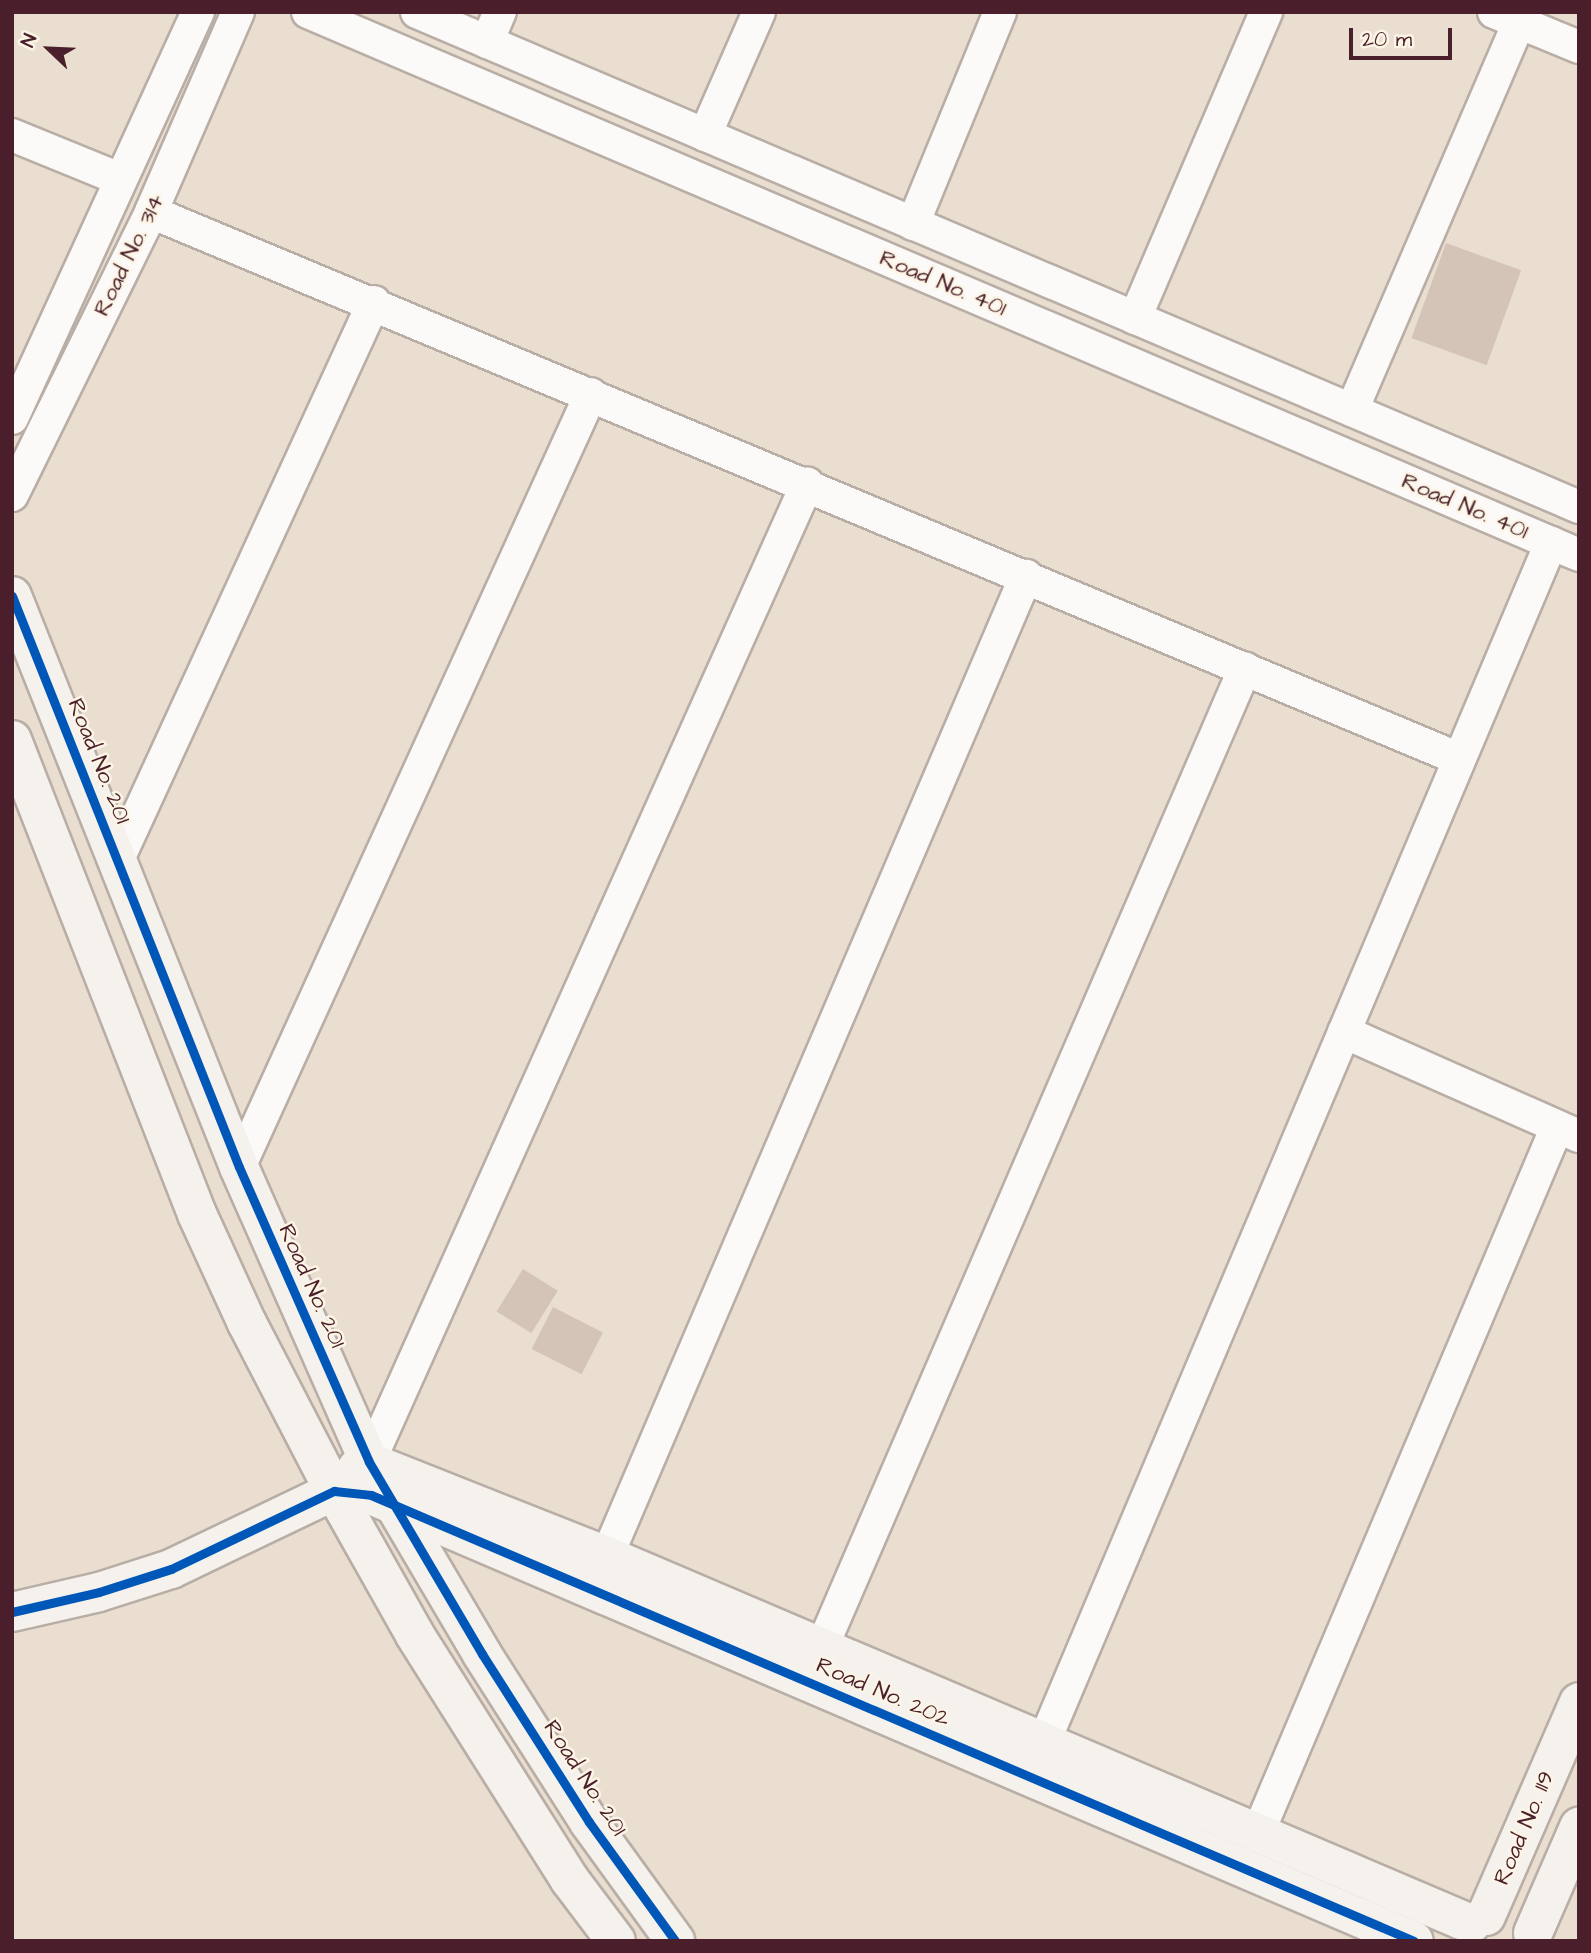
<!DOCTYPE html>
<html>
<head>
<meta charset="utf-8">
<style>
  body { margin:0 }
  #map { position:relative; width:1591px; height:1953px; overflow:hidden; background:#e9decf; font-family:"Architects Daughter",sans-serif }
  div>[style] { position:absolute }
  [style*='--x'] { left:calc(var(--x)*1px); top:calc(var(--y)*1px); width:calc(var(--w)*1px); rotate:calc(var(--a)*1deg) }
  .building>* { inset:0; background:#d4c4b7; transform-origin:0 0 }
  .roads { filter:drop-shadow(2px 0 #b9aea6) drop-shadow(-2px 0 #b9aea6) drop-shadow(0 2px #b9aea6) drop-shadow(0 -2px #b9aea6) }
  .street>* { height:32px; margin:-16px; padding:0 16px; transform-origin:16px; border-radius:16px; background:#fcfaf8 }
  .secondary>* { height:38px; margin:-19px; padding:0 19px; transform-origin:19px; border-radius:19px; background:#f5f2ed }
  .cycleway>* { height:9px; margin:-4.5px; padding:0 4.5px; transform-origin:4.5px; border-radius:4.5px; background:#0057b8 }
  span { translate:-50% -50%; white-space:nowrap; text-align:center; line-height:1.15; -webkit-text-stroke:5px #fcf5e5; paint-order:stroke }
  .street-label { font-size:23px; color:#4a1f2b }
  .frame { position:absolute; inset:0; border:14px solid #4a1f2b; pointer-events:none }
  .north { position:absolute; left:14px; top:14px; width:70px; height:70px; -webkit-text-stroke:5px #fcf5e5; paint-order:stroke; rotate:293deg; font-size:19px; font-weight:700; line-height:28px; text-align:center; color:#4a1f2b }
  .north::after { content:''; display:block; margin:auto; width:24px; height:32px; background:#4a1f2b; clip-path:polygon(50% 0,100% 100%,50% 72%,0 100%) }
  .scale { position:absolute; left:1349px; top:28px; width:103px; height:32px; box-sizing:border-box; border:4px solid #4a1f2b; border-top:0; padding-left:9px; font-size:21px; line-height:24px; white-space:nowrap; color:#4a1f2b; -webkit-text-stroke:5px #fcf5e5; paint-order:stroke }
</style>
</head>
<body>
<div id="map">
  <div class="building">
    <i style="left:1446px;top:243px;width:80px;height:101px;rotate:20deg"></i>
    <i style="left:523px;top:1269px;width:41px;height:50px;rotate:32deg"></i>
    <i style="left:553px;top:1307px;width:56px;height:47px;rotate:27deg"></i>
  </div>
  <div class="roads">
    <div class="street">
      <i style="--x:308;--y:12;--w:1382;--a:23.13"></i>
      <i style="--x:417;--y:12;--w:1263;--a:23.07"></i>
      <i style="--x:1494;--y:12;--w:92;--a:22.4"></i>
      <i style="--x:487;--y:42;--w:33;--a:-67"></i>
      <i style="--x:12;--y:135;--w:117;--a:22.2"></i>
      <i style="--x:705;--y:135;--w:134;--a:-66.3"></i>
      <i style="--x:151;--y:212;--w:1418;--a:22.69"></i>
      <i style="--x:913;--y:224;--w:229;--a:-67.7"></i>
      <i style="--x:1135;--y:318;--w:333;--a:-66.8"></i>
      <i style="--x:1352;--y:410;--w:422;--a:-66.7"></i>
      <i style="--x:12;--y:418;--w:447;--a:-65.4"></i>
      <i style="--x:12;--y:495;--w:315;--a:-63.8"></i>
      <i style="--x:151;--y:212;--w:218;--a:-66.5"></i>
      <i style="--x:118;--y:859;--w:613;--a:-65.32"></i>
      <i style="--x:1344;--y:1032;--w:257;--a:23.9"></i>
      <i style="--x:239;--y:1167;--w:849;--a:-65.52"></i>
      <i style="--x:369;--y:1462;--w:1072;--a:-65.87"></i>
      <i style="--x:607;--y:1556;--w:1066;--a:-66.85"></i>
      <i style="--x:822;--y:1647;--w:1066;--a:-66.63"></i>
      <i style="--x:1044;--y:1742;--w:1302;--a:-67.08"></i>
      <i style="--x:1258;--y:1833;--w:767;--a:-67.05"></i>
    </div>
    <div class="secondary">
      <i style="--x:12;--y:596;--w:614;--a:68.32"></i>
      <i style="--x:239;--y:1167;--w:322;--a:66.2"></i>
      <i style="--x:369;--y:1462;--w:223;--a:59.5"></i>
      <i style="--x:482;--y:1654;--w:199;--a:57.5"></i>
      <i style="--x:589;--y:1822;--w:147;--a:54.1"></i>
      <i style="--x:12;--y:740;--w:509;--a:68.68"></i>
      <i style="--x:197;--y:1214;--w:120;--a:65.4"></i>
      <i style="--x:247;--y:1323;--w:189;--a:62.6"></i>
      <i style="--x:334;--y:1491;--w:165;--a:60.6"></i>
      <i style="--x:415;--y:1635;--w:290;--a:57.7"></i>
      <i style="--x:570;--y:1880;--w:76;--a:53"></i>
      <i style="--x:357;--y:1468;--w:13;--a:-27"></i>
      <i style="--x:369;--y:1462;--w:256;--a:21.6"></i>
      <i style="--x:607;--y:1556;--w:939;--a:23.07"></i>
      <i style="--x:12;--y:1612;--w:89;--a:-12.9"></i>
      <i style="--x:99;--y:1592;--w:76;--a:-17.7"></i>
      <i style="--x:171;--y:1569;--w:181;--a:-25.6"></i>
      <i style="--x:334;--y:1491;--w:37;--a:6"></i>
      <i style="--x:371;--y:1495;--w:1134;--a:23.15"></i>
      <i style="--x:1486;--y:1916;--w:233;--a:-66.5"></i>
      <i style="--x:1533;--y:1933;--w:116;--a:-66.5"></i>
    </div>
  </div>
  <div class="cycleway">
    <i style="--x:12;--y:596;--w:614;--a:68.32"></i>
    <i style="--x:239;--y:1167;--w:322;--a:66.2"></i>
    <i style="--x:369;--y:1462;--w:223;--a:59.5"></i>
    <i style="--x:482;--y:1654;--w:199;--a:57.5"></i>
    <i style="--x:589;--y:1822;--w:147;--a:54.1"></i>
    <i style="--x:12;--y:1612;--w:89;--a:-12.9"></i>
    <i style="--x:99;--y:1592;--w:76;--a:-17.7"></i>
    <i style="--x:171;--y:1569;--w:181;--a:-25.6"></i>
    <i style="--x:334;--y:1491;--w:37;--a:6"></i>
    <i style="--x:371;--y:1495;--w:1134;--a:23.15"></i>
  </div>
  <div class="street-label">
    <span style="left:129px;top:255px;rotate:-64deg">Road No. 314</span>
    <span style="left:943px;top:283px;rotate:23deg">Road No. 401</span>
    <span style="left:1465px;top:506px;rotate:23deg">Road No. 401</span>
    <span style="left:99px;top:761px;rotate:68deg">Road No. 201</span>
    <span style="left:312px;top:1286px;rotate:66deg">Road No. 201</span>
    <span style="left:883px;top:1692px;rotate:23deg">Road No. 202</span>
    <span style="left:585px;top:1778px;rotate:57deg">Road No. 201</span>
    <span style="left:1524px;top:1828px;rotate:-67deg">Road No. 119</span>
  </div>
  <div class="frame"></div>
  <div class="north">N</div>
  <div class="scale">20 m</div>
</div>
</body>
</html>
